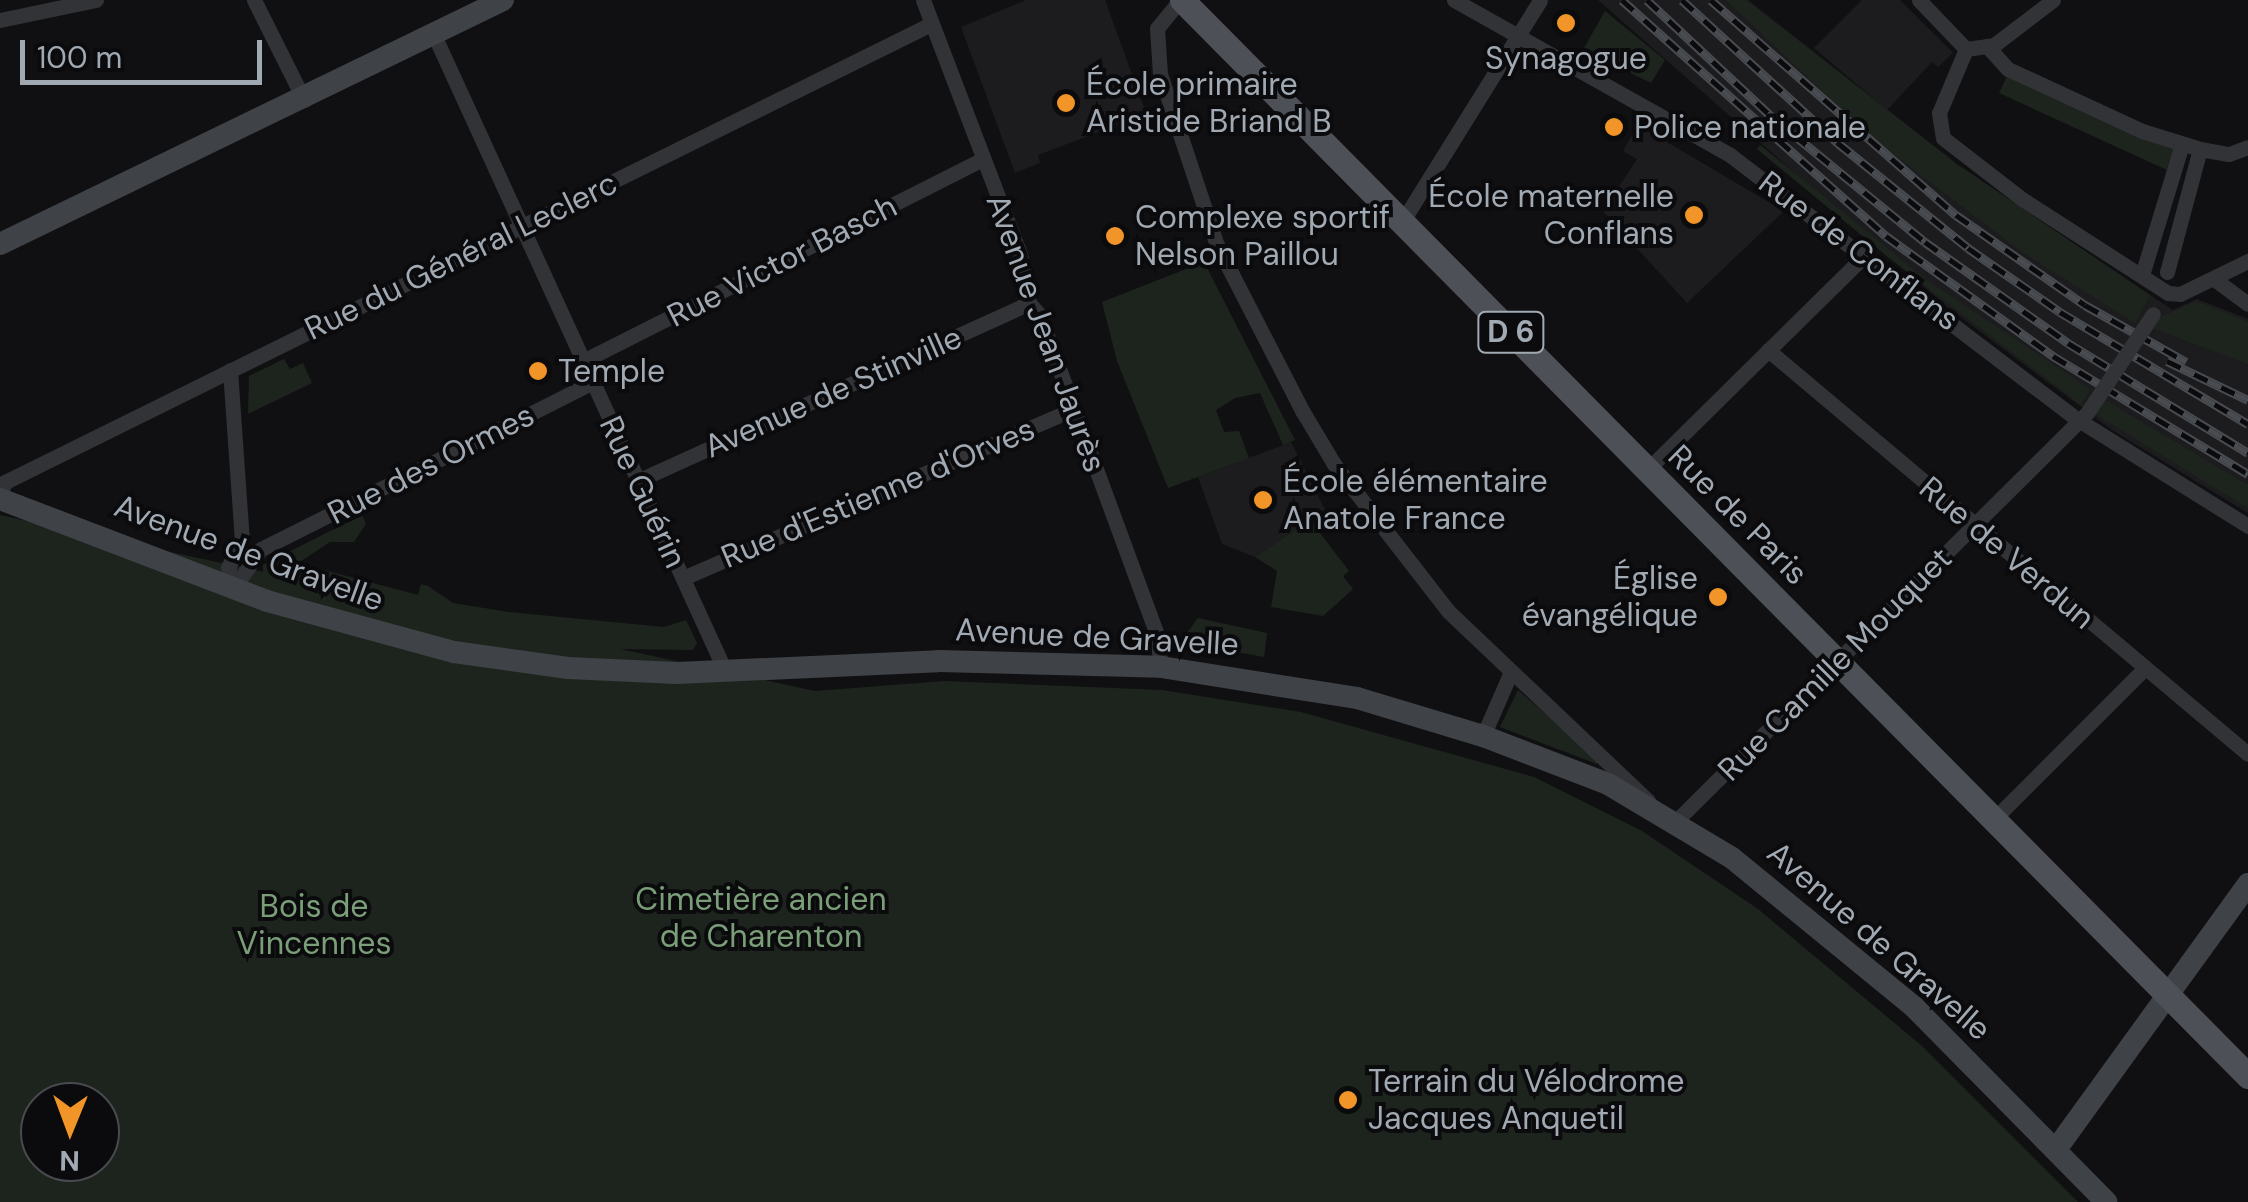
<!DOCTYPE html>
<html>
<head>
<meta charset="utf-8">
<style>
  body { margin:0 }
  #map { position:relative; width:2248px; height:1202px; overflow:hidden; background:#101012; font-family:"DM Sans",sans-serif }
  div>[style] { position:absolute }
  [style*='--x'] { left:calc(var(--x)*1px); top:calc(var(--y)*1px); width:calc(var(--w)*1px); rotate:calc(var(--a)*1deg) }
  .built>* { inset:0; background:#1c1c1f }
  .green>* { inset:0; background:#1d241d }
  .street>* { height:15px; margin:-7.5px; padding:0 7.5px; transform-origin:7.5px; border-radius:7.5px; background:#313337 }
  .secondary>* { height:22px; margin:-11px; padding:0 11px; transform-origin:11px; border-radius:11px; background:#3f4247 }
  .primary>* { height:25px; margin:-12.5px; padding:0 12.5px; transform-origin:12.5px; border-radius:12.5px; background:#4d5056 }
  .rail>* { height:9px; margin-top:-4.5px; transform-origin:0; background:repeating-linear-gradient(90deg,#0b0b0d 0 15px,#484b50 0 30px); box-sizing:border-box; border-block:2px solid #484b50 }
  .street-bridge>* { height:15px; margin:-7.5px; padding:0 7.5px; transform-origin:7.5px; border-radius:7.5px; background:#313337 }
  .dots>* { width:28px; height:28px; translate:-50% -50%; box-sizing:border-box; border:5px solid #0b0b0d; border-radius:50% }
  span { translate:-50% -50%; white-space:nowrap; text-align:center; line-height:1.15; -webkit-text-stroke:8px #0b0b0d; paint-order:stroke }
  .shield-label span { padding:2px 8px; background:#0b0b0d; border:2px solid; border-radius:8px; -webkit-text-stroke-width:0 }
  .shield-label { font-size:30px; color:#a1a9b3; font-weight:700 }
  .poi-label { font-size:32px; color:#a1a9b3 }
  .left { translate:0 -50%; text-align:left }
  .right { translate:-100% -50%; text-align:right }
  .street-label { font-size:32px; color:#a1a9b3 }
  .park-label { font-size:32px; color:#7a9e78 }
  .north { position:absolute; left:20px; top:1082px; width:100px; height:100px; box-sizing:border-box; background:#0b0b0d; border:2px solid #474a4f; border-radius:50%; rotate:181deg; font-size:28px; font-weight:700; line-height:40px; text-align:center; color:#a1a9b3 }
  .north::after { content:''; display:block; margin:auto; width:35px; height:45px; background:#f29528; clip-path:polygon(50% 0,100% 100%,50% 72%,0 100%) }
  .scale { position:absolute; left:20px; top:40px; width:242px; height:45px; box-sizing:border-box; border:5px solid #a1a9b3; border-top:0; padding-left:12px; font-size:30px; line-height:35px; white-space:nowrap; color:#a1a9b3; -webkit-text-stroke:8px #0b0b0d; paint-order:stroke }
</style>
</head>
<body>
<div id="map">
  <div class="built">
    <i style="clip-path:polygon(1026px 0,1105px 0,1149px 121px,1124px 131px,1120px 124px,1038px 155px,1040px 163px,1015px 173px,961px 27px)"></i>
    <i style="clip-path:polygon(1598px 0,1748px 0,1992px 192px,2173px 310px,2197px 299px,2248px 319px,2248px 513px,2112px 430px,1946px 306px)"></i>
    <i style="clip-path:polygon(1862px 0,1900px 0,1953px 53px,1938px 67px,1932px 62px,1887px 110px,1814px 48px)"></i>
    <i style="clip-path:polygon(1638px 125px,1784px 211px,1687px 303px,1603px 211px,1637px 159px,1623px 151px)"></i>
    <i style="clip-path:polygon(1291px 442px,1325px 510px,1255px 557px,1222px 544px,1198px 477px)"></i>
  </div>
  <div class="green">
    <i style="clip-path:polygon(1726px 0,1746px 0,1957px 164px,2150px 295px,2135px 323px,2022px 252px,1867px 134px)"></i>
    <i style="clip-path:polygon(1605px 11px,1665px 60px,1651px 83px,1583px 50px)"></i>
    <i style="clip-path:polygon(2007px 76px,2174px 148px,2167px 170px,1999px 93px)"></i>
    <i style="clip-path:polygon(1760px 145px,1928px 281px,2090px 389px,2081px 405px,1889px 258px,1757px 149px)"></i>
    <i style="clip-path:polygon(1204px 262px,1295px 440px,1283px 445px,1260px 393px,1235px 398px,1216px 410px,1224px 432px,1239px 431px,1249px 458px,1168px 488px,1117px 361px,1102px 302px)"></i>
    <i style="clip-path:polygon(2196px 301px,2248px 322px,2248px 364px,2152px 328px,2159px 318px)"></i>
    <i style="clip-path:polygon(284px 359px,290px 369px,303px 363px,312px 383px,248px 414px,249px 376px)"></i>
    <i style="clip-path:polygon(2105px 400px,2248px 485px,2248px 508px,2095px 414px)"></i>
    <i style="clip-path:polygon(evenodd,0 515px,263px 572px,263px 565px,362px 515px,366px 524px,354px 542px,330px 542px,298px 563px,418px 595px,421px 584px,428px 586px,453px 603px,509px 612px,664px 627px,686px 620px,697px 643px,693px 650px,620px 649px,815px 691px,944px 681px,1162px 690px,1301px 712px,1534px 777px,1642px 831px,1758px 909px,1922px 1046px,2078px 1202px,0 1202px,0 515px,40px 1102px,100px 1102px,100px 1162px,40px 1162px,40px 1102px)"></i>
    <i style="clip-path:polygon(1310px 520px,1349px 571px,1343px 576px,1353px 589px,1323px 616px,1271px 607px,1277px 571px,1255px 557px)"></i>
    <i style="clip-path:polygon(1198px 618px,1267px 633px,1264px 657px,1203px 646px,1186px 634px)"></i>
    <i style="clip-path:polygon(1518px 690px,1599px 761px,1597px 764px,1500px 727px)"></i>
  </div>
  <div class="street">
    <i style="--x:254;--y:0;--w:112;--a:63.4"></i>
    <i style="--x:923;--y:0;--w:272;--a:69.1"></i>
    <i style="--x:1020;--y:254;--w:50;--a:79.6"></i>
    <i style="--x:1029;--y:303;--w:15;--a:48"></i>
    <i style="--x:1039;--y:314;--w:342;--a:69.8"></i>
    <i style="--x:1157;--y:635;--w:32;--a:83"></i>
    <i style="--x:1180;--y:0;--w:36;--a:129"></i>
    <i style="--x:1157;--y:28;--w:46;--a:86.3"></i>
    <i style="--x:1160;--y:74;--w:180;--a:71.6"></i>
    <i style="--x:1217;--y:245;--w:188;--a:62.8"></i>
    <i style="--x:1303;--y:412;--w:61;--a:59.2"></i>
    <i style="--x:1334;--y:464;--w:186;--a:52.2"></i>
    <i style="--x:1448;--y:611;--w:276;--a:43.5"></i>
    <i style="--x:1454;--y:0;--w:317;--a:29.3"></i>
    <i style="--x:1730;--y:155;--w:430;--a:37.3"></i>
    <i style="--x:2072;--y:416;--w:208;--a:32"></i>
    <i style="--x:1919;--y:0;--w:68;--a:46.2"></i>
    <i style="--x:1966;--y:49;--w:28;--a:-8"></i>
    <i style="--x:1994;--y:45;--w:74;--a:-37.3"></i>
    <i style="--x:0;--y:20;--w:98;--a:-11.8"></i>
    <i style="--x:435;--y:37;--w:699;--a:65.41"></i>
    <i style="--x:1987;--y:46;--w:31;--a:48"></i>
    <i style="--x:2008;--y:69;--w:148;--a:24.8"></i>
    <i style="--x:2142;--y:131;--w:61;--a:17.2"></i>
    <i style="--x:2200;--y:149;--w:29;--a:10"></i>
    <i style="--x:2229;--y:154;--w:20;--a:-20"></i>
    <i style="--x:1966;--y:49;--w:69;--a:112.9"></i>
    <i style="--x:1939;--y:113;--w:25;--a:81"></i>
    <i style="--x:1943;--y:138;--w:100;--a:37.7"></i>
    <i style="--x:2022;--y:199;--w:174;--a:32.8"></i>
    <i style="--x:1402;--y:222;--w:261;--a:-58.1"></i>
    <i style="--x:2167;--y:272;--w:127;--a:-75"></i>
    <i style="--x:2142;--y:275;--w:137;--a:-73"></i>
    <i style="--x:2214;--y:279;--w:42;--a:36.3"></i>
    <i style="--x:2168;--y:293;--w:12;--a:5"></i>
    <i style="--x:2180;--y:294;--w:76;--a:-25.9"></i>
    <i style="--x:1768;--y:350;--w:627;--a:40.09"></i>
    <i style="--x:583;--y:361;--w:446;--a:-26.8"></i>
    <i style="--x:230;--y:370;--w:170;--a:86"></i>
    <i style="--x:242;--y:540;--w:30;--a:117"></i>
    <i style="--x:228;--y:567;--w:23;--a:77"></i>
    <i style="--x:1647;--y:470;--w:305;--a:-44.6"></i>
    <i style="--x:637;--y:481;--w:431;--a:-24.4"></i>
    <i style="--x:0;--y:495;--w:14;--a:-69"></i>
    <i style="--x:5;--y:482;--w:1033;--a:-26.32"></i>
    <i style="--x:683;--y:578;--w:426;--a:-23.4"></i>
    <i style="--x:233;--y:589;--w:49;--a:-55"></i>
    <i style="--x:261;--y:549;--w:372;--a:-26.7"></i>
    <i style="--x:1483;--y:736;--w:68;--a:-66.5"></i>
    <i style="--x:1994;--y:819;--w:212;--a:-45"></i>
    <i style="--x:1675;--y:822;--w:581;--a:-44.79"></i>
  </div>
  <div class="secondary">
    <i style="--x:0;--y:244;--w:559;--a:-25.88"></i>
    <i style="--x:0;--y:499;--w:286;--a:20.9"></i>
    <i style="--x:267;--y:601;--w:194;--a:15.3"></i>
    <i style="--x:454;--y:652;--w:115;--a:8"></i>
    <i style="--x:568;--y:668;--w:109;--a:2.6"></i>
    <i style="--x:677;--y:673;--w:261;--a:-2.6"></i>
    <i style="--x:938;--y:661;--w:223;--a:1.5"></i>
    <i style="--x:1161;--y:667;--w:198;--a:9"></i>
    <i style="--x:1357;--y:698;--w:132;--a:16.8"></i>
    <i style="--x:1483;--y:736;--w:134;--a:21"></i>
    <i style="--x:1608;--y:784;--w:144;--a:30.8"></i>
    <i style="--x:1732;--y:858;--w:235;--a:39.3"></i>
    <i style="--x:1914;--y:1007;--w:274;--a:45.4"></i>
    <i style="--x:2057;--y:1148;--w:326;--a:-54.1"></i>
  </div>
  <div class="primary">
    <i style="--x:1182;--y:0;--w:1515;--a:45.27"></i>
  </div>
  <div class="rail">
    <i style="--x:1622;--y:0;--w:354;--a:41.8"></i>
    <i style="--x:1886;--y:236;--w:206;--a:35.7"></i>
    <i style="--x:2053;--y:356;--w:228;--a:31.2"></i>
    <i style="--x:1647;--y:0;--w:170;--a:43.1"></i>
    <i style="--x:1771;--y:116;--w:199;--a:39.3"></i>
    <i style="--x:1925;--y:242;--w:175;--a:35.2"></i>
    <i style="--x:2068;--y:343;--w:211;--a:31.4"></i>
    <i style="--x:1682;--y:0;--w:212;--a:42.5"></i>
    <i style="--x:1838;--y:143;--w:167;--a:38.9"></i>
    <i style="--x:1968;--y:248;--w:112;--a:34.8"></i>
    <i style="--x:2060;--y:312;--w:219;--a:30.8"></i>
    <i style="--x:1711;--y:0;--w:326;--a:41.3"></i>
    <i style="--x:1956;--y:215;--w:157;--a:34.9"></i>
    <i style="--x:2085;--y:305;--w:116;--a:29.4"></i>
    <i style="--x:2167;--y:361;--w:90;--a:25.7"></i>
  </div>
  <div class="street-bridge">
    <i style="--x:2089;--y:410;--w:115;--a:-56.3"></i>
  </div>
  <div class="dots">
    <i style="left:1566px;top:23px;background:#f29528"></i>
    <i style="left:1066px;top:103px;background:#f29528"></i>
    <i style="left:1614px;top:127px;background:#f29528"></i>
    <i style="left:1694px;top:215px;background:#f29528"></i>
    <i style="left:1115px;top:236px;background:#f29528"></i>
    <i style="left:538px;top:371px;background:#f29528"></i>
    <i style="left:1263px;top:500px;background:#f29528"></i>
    <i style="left:1718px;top:597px;background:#f29528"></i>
    <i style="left:1348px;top:1100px;background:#f29528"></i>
  </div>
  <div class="shield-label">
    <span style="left:1511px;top:332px">D 6</span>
  </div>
  <div class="poi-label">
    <span style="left:1566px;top:58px">Synagogue</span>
    <span class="left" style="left:1086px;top:103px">École primaire<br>Aristide Briand B</span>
    <span class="left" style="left:1634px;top:127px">Police nationale</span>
    <span class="right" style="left:1674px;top:215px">École maternelle<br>Conflans</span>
    <span class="left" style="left:1135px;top:236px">Complexe sportif<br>Nelson Paillou</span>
    <span class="left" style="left:558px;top:371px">Temple</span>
    <span class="left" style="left:1283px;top:500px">École élémentaire<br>Anatole France</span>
    <span class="right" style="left:1698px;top:597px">Église<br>évangélique</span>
    <span class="left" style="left:1368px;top:1100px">Terrain du Vélodrome<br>Jacques Anquetil</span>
  </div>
  <div class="street-label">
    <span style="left:1859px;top:251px;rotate:37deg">Rue de Conflans</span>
    <span style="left:461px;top:256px;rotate:-26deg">Rue du Général Leclerc</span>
    <span style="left:782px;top:261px;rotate:-27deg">Rue Victor Basch</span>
    <span style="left:1046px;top:333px;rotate:70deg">Avenue Jean Jaurès</span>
    <span style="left:833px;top:392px;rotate:-24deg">Avenue de Stinville</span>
    <span style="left:431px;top:464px;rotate:-27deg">Rue des Ormes</span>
    <span style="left:643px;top:492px;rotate:65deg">Rue Guérin</span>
    <span style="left:878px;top:493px;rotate:-23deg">Rue d'Estienne d'Orves</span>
    <span style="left:1738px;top:515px;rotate:45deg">Rue de Paris</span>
    <span style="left:249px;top:553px;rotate:20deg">Avenue de Gravelle</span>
    <span style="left:2007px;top:553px;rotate:40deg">Rue de Verdun</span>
    <span style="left:1097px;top:637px;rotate:3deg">Avenue de Gravelle</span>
    <span style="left:1835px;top:664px;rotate:-45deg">Rue Camille Mouquet</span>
    <span style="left:1879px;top:941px;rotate:41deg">Avenue de Gravelle</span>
  </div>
  <div class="park-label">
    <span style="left:761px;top:918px">Cimetière ancien<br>de Charenton</span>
    <span style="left:314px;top:925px">Bois de<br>Vincennes</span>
  </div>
  <div class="north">N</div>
  <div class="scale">100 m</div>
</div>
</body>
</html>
